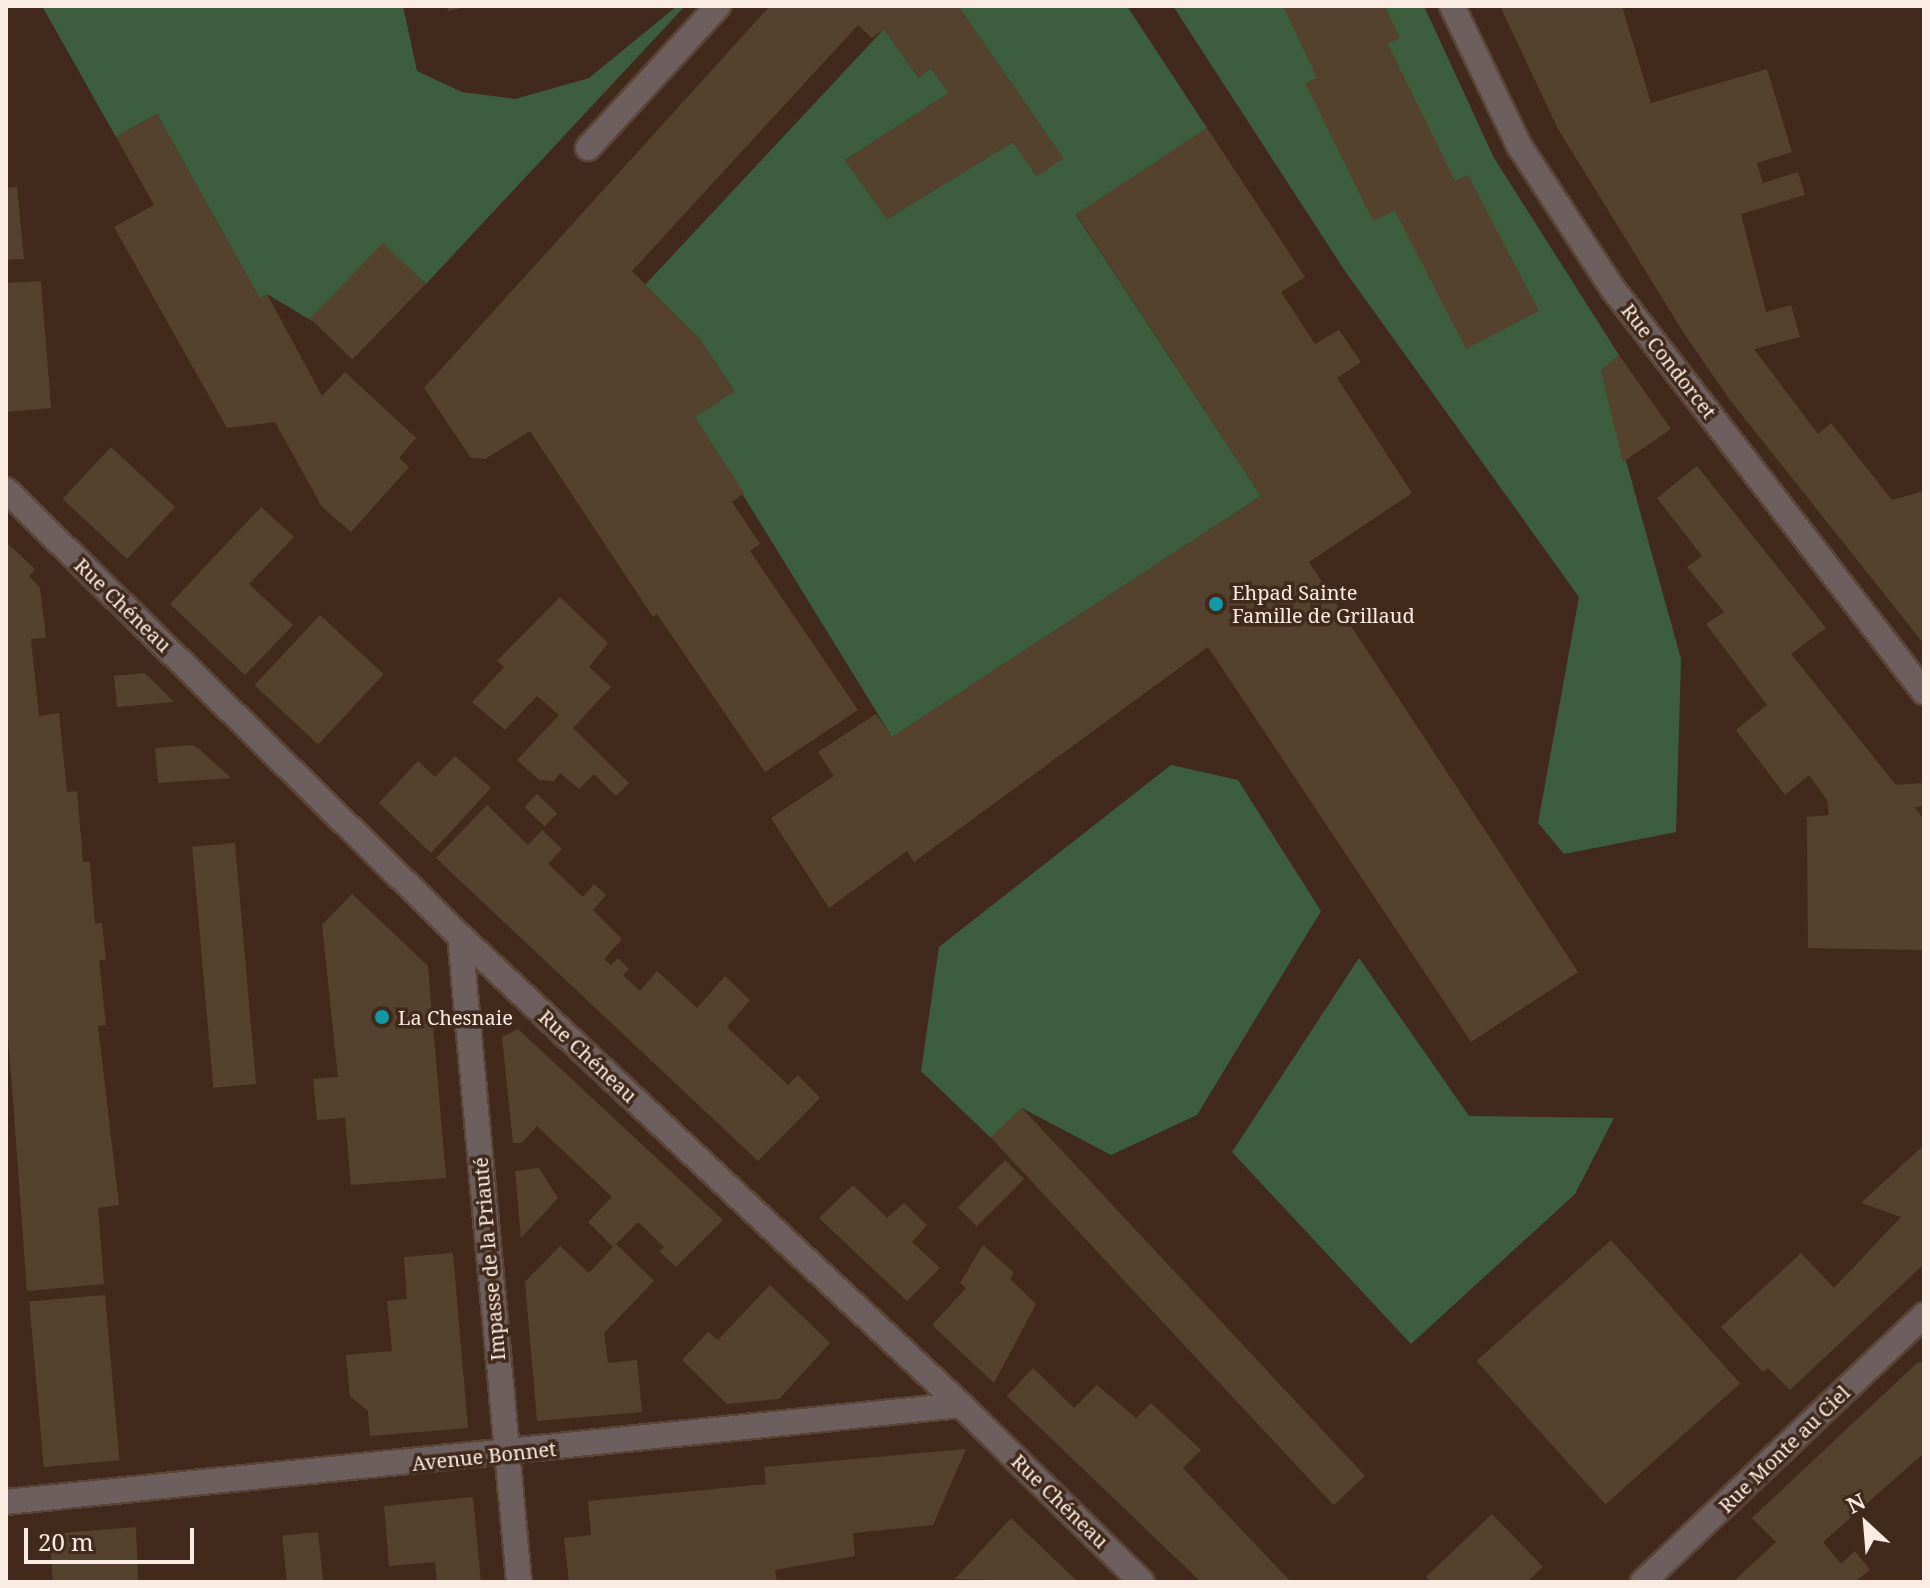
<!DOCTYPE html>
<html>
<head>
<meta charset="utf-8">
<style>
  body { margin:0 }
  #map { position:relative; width:1930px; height:1588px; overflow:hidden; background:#412a1b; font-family:"Noto Serif",serif }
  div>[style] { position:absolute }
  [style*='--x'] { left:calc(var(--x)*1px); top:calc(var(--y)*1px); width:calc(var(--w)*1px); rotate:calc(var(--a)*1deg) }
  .green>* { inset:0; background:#3c5e3f }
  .building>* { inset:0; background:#55422e; transform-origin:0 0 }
  .roads { filter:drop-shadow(2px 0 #5b4537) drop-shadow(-2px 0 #5b4537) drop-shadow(0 2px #5b4537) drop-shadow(0 -2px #5b4537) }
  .minor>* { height:24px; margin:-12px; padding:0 12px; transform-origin:12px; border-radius:12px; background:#6d5f5e }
  .dots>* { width:22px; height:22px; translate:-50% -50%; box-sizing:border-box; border:4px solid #412a1b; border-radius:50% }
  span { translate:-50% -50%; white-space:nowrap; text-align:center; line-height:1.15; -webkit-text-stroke:7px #412a1b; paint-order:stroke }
  .street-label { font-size:20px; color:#fbece3 }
  .poi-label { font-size:20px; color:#fbece3 }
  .left { translate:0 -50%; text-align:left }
  .frame { position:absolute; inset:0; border:8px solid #fbece3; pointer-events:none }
  .north { position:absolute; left:1826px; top:1484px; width:80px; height:80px; -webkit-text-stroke:6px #412a1b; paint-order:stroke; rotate:334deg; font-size:22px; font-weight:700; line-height:32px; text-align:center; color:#fbece3 }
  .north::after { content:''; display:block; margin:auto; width:28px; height:36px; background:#fbece3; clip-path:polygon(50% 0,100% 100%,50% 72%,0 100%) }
  .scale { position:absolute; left:24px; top:1528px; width:170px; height:36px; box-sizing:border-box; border:4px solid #fbece3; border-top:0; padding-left:10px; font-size:24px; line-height:28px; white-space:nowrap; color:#fbece3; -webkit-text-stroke:6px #412a1b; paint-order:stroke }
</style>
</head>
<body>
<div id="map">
  <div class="green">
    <i style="clip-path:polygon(42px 6px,403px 6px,417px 71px,462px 92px,515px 99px,589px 78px,677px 6px,685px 6px,426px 284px,382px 244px,312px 321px,267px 294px,260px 299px,157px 114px,116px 137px)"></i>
    <i style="clip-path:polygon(958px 6px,1127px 6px,1207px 128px,1076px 215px,1261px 496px,892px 737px,695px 417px,734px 391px,699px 338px,643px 287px,884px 29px,918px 77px,931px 68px,949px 93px,845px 160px,887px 219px,1013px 142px,1037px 176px,1063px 158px)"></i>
    <i style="clip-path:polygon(1173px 6px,1424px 6px,1494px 158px,1619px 355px,1601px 371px,1681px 659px,1676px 832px,1564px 854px,1538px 823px,1579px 597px,1345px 271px)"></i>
    <i style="clip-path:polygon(1171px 765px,1238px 780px,1321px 911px,1197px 1115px,1111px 1155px,1022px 1108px,991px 1138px,921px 1071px,939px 947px)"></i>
    <i style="clip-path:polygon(1359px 958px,1469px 1116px,1614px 1118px,1575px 1194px,1411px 1344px,1232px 1152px)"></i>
  </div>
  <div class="building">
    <i style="clip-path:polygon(447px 6px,466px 6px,466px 7px,448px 11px)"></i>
    <i style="clip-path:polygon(770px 6px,958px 6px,1063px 158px,1037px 176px,1013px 142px,887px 219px,845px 160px,949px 93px,931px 68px,919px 78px,884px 29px,872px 38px,858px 25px,632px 271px,699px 338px,734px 392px,695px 417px,744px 493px,732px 502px,760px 544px,750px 551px,858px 710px,765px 772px,657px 614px,653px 617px,530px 431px,485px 459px,471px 458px,424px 388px)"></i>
    <i style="clip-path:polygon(1283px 6px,1385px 6px,1400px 38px,1388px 44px,1455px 181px,1468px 175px,1539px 311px,1466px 349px,1395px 211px,1373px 221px,1305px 83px,1317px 78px)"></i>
    <i style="clip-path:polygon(1500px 6px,1622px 6px,1651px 103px,1767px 69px,1792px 152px,1757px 163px,1763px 183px,1798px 172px,1805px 195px,1741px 214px,1766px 312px,1791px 305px,1800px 337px,1754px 349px,1818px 434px,1831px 423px,1892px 500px,1924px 491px,1924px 644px,1730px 400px,1685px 335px,1558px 129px)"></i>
    <i style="clip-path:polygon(157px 114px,260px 299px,267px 294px,322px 396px,345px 372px,416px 438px,399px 458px,409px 467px,351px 532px,322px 507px,275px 422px,227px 428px,114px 227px,154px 205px,116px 137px)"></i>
    <i style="clip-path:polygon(1207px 128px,1305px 277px,1281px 292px,1315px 344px,1339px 330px,1361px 362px,1337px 378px,1412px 493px,1309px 562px,1578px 972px,1471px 1042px,1208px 647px,914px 862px,907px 851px,829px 908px,771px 818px,834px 776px,818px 752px,876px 714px,892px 737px,1261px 496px,1076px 214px)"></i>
    <i style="clip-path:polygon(17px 187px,24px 259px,6px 260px,6px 188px)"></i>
    <i style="left:383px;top:243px;width:59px;height:105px;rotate:44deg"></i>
    <i style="clip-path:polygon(41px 281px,51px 408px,6px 412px,6px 283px)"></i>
    <i style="clip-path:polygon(1619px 355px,1671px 429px,1623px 462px,1601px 371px)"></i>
    <i style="left:111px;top:447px;width:88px;height:71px;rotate:43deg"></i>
    <i style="clip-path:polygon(1697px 466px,1826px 628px,1791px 654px,1896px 785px,1924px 783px,1924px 806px,1914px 807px,1924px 819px,1924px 950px,1808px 948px,1807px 817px,1829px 815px,1827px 800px,1809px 775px,1785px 795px,1736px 730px,1767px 705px,1706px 624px,1724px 612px,1687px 567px,1702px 556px,1657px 498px)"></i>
    <i style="clip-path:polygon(261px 507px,294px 537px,249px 584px,293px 625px,245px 675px,170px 604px)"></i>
    <i style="clip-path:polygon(6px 542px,35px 569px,29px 576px,40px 588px,46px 638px,31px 639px,39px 716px,59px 713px,67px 792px,77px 791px,83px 862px,90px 862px,95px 924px,102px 923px,106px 960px,99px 960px,106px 1025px,98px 1026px,119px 1205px,98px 1208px,104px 1284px,27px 1291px,6px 1007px)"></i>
    <i style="clip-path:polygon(560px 597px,608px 643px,589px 667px,611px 687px,573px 728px,629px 783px,616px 796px,594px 774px,579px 789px,560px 773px,554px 781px,539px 780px,517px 760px,559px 715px,537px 696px,505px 730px,472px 702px,504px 667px,497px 661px)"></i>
    <i style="left:320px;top:615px;width:87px;height:96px;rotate:43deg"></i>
    <i style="clip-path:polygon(145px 673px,174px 702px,117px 707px,114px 676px)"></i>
    <i style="clip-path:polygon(192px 745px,199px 749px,231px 778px,158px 783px,155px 748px)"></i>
    <i style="clip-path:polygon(455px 756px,491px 788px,431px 853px,379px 803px,418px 761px,435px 777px)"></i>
    <i style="left:537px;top:794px;width:28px;height:18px;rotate:44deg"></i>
    <i style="clip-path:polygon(487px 805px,528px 845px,542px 830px,562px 849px,548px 864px,583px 897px,594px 884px,606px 895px,593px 910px,622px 939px,604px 959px,611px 965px,618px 958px,629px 969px,623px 975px,640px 991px,657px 971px,697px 1008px,725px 976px,750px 1000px,727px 1027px,788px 1085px,798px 1075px,820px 1098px,758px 1161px,436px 858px)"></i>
    <i style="left:235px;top:843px;width:242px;height:43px;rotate:85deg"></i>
    <i style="clip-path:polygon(352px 894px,428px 966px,446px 1178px,351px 1185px,345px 1118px,317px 1120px,313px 1079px,338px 1077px,322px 925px)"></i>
    <i style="clip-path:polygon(518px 1029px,723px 1220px,676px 1267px,659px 1251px,664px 1247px,638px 1222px,616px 1244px,654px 1281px,604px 1333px,608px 1363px,637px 1360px,642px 1412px,537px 1421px,525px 1282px,560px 1246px,589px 1273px,613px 1247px,588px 1222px,612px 1197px,537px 1126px,522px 1143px,513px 1143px,502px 1037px)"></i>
    <i style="left:1022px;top:1108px;width:503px;height:43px;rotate:47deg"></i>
    <i style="clip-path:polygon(1924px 1145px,1924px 1264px,1790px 1390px,1768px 1368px,1763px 1372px,1721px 1327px,1801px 1253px,1834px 1288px,1901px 1217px,1861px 1203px)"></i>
    <i style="left:1005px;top:1160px;width:27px;height:67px;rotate:45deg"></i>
    <i style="clip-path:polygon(539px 1168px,558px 1198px,521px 1238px,515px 1171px)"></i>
    <i style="clip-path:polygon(853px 1185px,887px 1218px,904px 1203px,927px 1225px,912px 1242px,940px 1268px,907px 1301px,819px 1218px)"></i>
    <i style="left:1611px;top:1240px;width:193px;height:181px;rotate:48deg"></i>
    <i style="clip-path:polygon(983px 1245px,1014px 1273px,1010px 1279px,1036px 1304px,994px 1383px,932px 1325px,966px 1288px,960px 1283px)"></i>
    <i style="clip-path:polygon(453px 1253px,468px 1428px,370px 1436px,368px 1411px,350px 1396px,346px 1355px,392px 1351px,387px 1301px,407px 1299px,404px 1257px)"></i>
    <i style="clip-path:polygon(770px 1285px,830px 1343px,779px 1399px,727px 1404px,682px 1360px,708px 1332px,718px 1340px)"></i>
    <i style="left:105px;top:1295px;width:166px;height:76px;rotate:85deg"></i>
    <i style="clip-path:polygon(1924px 1362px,1924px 1453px,1823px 1542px,1841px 1564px,1855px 1551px,1870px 1570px,1854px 1582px,1733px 1582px,1776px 1542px,1752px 1518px,1917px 1363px)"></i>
    <i style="clip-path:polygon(1033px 1368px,1074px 1408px,1097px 1385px,1136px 1418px,1151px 1403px,1201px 1450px,1183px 1468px,1291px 1582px,1201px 1582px,1007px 1396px)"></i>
    <i style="clip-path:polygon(966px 1449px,933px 1525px,853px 1533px,855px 1556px,775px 1570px,777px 1582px,569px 1582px,564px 1538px,591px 1535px,588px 1501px,766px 1484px,764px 1467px)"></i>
    <i style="clip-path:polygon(473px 1497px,481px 1582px,437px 1582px,435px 1562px,389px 1566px,384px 1506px)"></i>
    <i style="clip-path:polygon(1492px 1514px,1543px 1567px,1527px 1582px,1431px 1582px,1426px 1577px)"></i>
    <i style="clip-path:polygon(1011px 1518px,1078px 1582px,955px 1579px)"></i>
    <i style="clip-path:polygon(136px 1527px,138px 1582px,53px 1582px,49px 1534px)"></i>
    <i style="left:318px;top:1532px;width:50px;height:36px;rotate:84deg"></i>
  </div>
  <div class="roads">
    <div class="minor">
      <i style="--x:1452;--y:6;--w:157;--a:64.3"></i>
      <i style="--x:1520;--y:147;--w:170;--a:56.8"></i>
      <i style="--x:1613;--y:289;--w:509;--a:52.34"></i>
      <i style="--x:588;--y:148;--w:193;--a:-47.5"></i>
      <i style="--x:6;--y:490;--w:636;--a:44.49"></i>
      <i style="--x:460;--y:936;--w:686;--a:43.11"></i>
      <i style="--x:961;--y:1405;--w:253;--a:44.4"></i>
      <i style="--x:460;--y:936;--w:649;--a:84.78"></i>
      <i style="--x:6;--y:1502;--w:960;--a:-5.8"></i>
      <i style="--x:1643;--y:1582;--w:388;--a:-43.5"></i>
    </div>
  </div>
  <div class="dots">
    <i style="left:1216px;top:604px;background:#0f9aa8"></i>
    <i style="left:382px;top:1017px;background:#0f9aa8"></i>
  </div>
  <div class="street-label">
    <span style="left:1669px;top:361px;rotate:52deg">Rue Condorcet</span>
    <span style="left:123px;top:605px;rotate:44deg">Rue Chéneau</span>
    <span style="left:588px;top:1056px;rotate:43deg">Rue Chéneau</span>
    <span style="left:489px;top:1259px;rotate:-95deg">Impasse de la Priauté</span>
    <span style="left:1784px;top:1449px;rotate:-44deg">Rue Monte au Ciel</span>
    <span style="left:484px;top:1456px;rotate:-6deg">Avenue Bonnet</span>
    <span style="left:1060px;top:1501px;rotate:44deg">Rue Chéneau</span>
  </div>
  <div class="poi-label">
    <span class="left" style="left:1232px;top:604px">Ehpad Sainte<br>Famille de Grillaud</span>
    <span class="left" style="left:398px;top:1017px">La Chesnaie</span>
  </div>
  <div class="frame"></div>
  <div class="north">N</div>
  <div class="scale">20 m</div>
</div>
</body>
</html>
